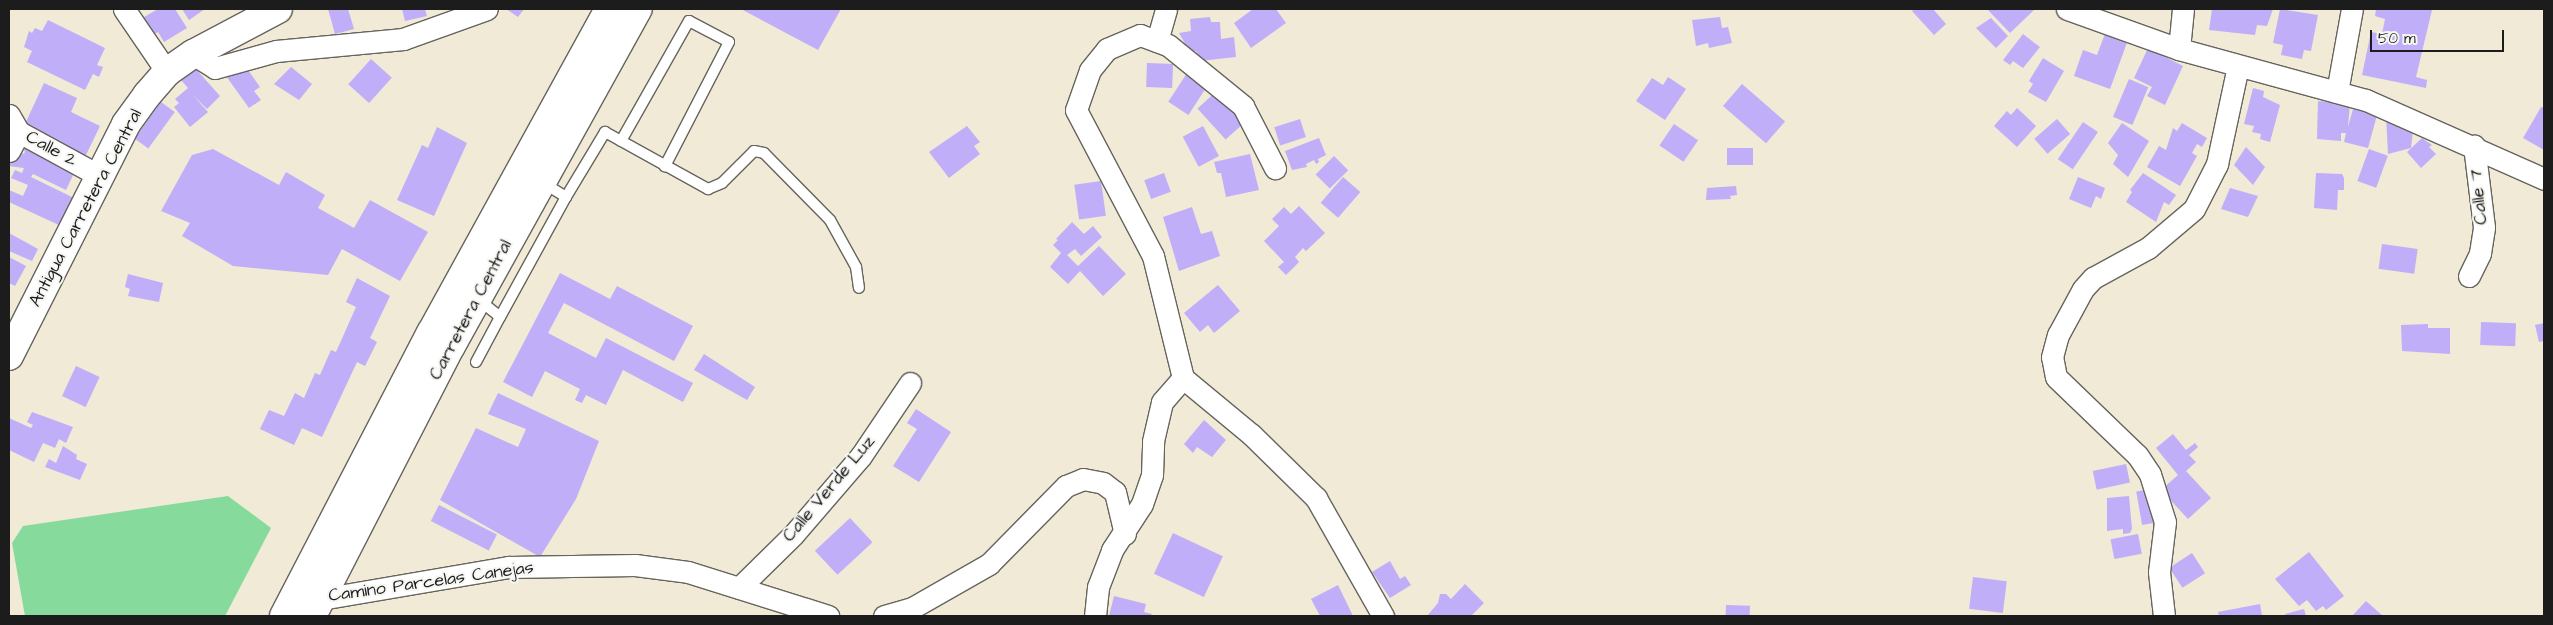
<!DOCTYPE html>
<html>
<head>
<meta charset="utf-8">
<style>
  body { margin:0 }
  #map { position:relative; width:2553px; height:625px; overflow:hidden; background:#f0ead6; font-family:"Architects Daughter",sans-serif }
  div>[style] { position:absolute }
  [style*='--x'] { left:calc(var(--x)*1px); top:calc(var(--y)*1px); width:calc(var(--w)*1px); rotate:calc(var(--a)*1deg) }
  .green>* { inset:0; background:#86da9c }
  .building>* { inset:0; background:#c0aef9; transform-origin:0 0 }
  .roads { filter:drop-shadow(1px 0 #66645d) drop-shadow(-1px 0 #66645d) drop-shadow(0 1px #66645d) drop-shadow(0 -1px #66645d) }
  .lane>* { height:10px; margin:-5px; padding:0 5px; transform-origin:5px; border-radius:5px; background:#fff }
  .street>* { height:21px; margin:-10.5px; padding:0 10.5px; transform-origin:10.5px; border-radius:10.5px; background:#fff }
  .secondary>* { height:28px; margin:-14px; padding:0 14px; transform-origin:14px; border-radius:14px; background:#fff }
  .highway>* { height:28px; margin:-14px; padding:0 14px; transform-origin:14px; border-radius:14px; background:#fff }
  span { translate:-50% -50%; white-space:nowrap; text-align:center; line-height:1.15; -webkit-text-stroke:4px #f6f6f2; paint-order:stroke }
  .street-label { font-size:18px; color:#1c1c1c }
  .frame { position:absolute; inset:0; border:10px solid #1c1c1c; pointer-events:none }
  .scale { position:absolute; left:2370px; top:30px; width:134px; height:22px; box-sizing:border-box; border:2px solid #1c1c1c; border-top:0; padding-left:6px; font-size:15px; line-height:18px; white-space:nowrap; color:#1c1c1c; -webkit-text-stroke:4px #f6f6f2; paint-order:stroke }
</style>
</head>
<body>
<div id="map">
  <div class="green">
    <i style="clip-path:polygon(228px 496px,271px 528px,225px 616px,25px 616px,12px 543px,23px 526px)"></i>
  </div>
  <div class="building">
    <i style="clip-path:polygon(158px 9px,175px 9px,187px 28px,164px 42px,158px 32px,150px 37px,139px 20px)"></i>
    <i style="clip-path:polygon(182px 9px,205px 9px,189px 20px)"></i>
    <i style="clip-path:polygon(328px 9px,348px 9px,354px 29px,335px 34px)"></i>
    <i style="clip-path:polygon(402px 9px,425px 9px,427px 16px,405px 21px)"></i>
    <i style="clip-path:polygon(506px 9px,524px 9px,518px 17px)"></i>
    <i style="clip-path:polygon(741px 9px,841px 9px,818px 50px)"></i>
    <i style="clip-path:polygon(1253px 9px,1276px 9px,1286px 23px,1251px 48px,1234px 23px)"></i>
    <i style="clip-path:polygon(1914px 9px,1933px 9px,1946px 24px,1934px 35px,1912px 11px)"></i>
    <i style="clip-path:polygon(1987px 9px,2033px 9px,2034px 10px,2010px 33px)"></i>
    <i style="clip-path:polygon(2212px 9px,2273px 9px,2267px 26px,2257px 25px,2255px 35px,2209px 30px)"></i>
    <i style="clip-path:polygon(2280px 9px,2318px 15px,2311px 51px,2304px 50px,2302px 59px,2281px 55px,2283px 45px,2273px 43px)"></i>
    <i style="clip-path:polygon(2376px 9px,2432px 10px,2416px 77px,2427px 80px,2426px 88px,2362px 75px,2371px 32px,2382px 34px,2385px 19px,2375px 16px)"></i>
    <i style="clip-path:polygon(1210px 17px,1211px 22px,1220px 22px,1221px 39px,1234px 37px,1236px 57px,1200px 61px,1196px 51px,1190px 52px,1179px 33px,1191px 31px,1190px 19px)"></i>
    <i style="clip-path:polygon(1720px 17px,1722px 28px,1728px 27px,1732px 43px,1709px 48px,1708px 43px,1696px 46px,1692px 20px)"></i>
    <i style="clip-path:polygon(1991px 18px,2008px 36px,1996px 48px,1976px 28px)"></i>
    <i style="clip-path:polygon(48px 20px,105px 48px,97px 65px,103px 67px,99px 77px,93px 74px,85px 90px,27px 62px,32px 51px,24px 47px,29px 31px,32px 33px,35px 28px,42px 31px)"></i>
    <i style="clip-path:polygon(2106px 31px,2128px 40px,2110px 89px,2074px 76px,2083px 50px,2097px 55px)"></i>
    <i style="clip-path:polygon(2023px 34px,2040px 47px,2023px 68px,2013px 61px,2010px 65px,2003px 60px)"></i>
    <i style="clip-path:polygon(2148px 48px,2183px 66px,2165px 105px,2147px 96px,2152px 87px,2134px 78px)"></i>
    <i style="clip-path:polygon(2043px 58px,2064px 71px,2046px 102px,2028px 92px,2033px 84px,2029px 81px)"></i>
    <i style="left:371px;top:59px;width:28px;height:34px;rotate:42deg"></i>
    <i style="clip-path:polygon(243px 63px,260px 87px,254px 91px,261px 100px,249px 108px,226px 76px)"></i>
    <i style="left:1147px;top:63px;width:26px;height:24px;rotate:2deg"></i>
    <i style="clip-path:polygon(291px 67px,312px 84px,299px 100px,274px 84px)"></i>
    <i style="clip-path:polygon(195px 68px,220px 96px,207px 109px,192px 94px,208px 112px,190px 127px,174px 107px,179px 103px,175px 99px,188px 88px,181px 80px)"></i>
    <i style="left:1189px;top:70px;width:24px;height:38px;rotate:33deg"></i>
    <i style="clip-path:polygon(1668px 77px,1686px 89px,1665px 120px,1636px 101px,1652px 78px,1663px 85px)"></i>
    <i style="left:2129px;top:79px;width:21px;height:41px;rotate:23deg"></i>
    <i style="clip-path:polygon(44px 83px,77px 98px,71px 112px,100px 126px,85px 157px,37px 134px,38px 130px,25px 124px)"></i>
    <i style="left:1742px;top:84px;width:57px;height:29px;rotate:41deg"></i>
    <i style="clip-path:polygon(2253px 88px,2264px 91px,2263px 97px,2280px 105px,2270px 142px,2260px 139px,2261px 134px,2252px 132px,2254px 126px,2244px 124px)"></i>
    <i style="left:1219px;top:89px;width:42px;height:29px;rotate:48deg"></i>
    <i style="clip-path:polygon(2318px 101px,2350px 104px,2348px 127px,2353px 109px,2377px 115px,2368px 148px,2344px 142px,2346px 133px,2341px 133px,2341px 141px,2317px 139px)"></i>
    <i style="left:161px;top:102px;width:17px;height:45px;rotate:36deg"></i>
    <i style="clip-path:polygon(2541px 107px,2544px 108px,2544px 150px,2523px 138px)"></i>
    <i style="clip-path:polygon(2017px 108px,2036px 126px,2017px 147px,1994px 126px,2007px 111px,2011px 115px)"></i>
    <i style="clip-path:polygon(2386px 116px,2413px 130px,2411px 148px,2388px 154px)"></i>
    <i style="left:1300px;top:119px;width:19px;height:27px;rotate:72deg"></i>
    <i style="left:2057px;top:119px;width:20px;height:30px;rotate:49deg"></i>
    <i style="left:2083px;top:122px;width:18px;height:45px;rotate:34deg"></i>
    <i style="clip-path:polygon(2122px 123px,2149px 141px,2128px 177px,2113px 164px,2118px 155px,2108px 143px)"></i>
    <i style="clip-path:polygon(2182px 123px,2207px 138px,2202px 147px,2197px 144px,2192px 153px,2197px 156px,2180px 186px,2147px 167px,2159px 146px,2166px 150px,2173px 128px,2177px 131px)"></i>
    <i style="left:1674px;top:124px;width:29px;height:26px;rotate:34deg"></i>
    <i style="clip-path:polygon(967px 126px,980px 142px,974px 146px,980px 154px,949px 178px,929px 152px)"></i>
    <i style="left:1203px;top:126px;width:34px;height:23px;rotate:62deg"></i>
    <i style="clip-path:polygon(437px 127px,467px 143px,434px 216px,397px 200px,422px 145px,428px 148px)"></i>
    <i style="clip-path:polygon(1319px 138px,1326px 155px,1318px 159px,1319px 162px,1316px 164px,1314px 160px,1306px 164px,1307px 167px,1292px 170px,1285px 151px)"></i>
    <i style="clip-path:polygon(2422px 138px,2432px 145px,2429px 147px,2436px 154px,2421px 168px,2407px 152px)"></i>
    <i style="clip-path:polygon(23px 140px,75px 171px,66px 190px,33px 174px,31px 177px,74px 198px,61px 226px,9px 202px,9px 190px,23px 196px,28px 185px,11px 178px,15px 170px,22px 173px,24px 168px,9px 166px,15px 150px,24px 154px,25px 151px,17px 147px)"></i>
    <i style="clip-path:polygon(2246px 147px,2265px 167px,2253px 185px,2234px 165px)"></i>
    <i style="left:1753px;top:148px;width:17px;height:26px;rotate:90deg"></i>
    <i style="clip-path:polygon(213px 149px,279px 185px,286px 172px,325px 195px,318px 208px,354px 228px,370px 200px,428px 232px,400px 281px,342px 249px,328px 275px,233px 266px,182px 236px,190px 223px,161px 211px,192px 155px)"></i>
    <i style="left:2369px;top:149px;width:20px;height:34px;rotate:20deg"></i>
    <i style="clip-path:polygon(1250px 154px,1259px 190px,1226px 197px,1221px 173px,1217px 173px,1214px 162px)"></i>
    <i style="left:1334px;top:156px;width:20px;height:26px;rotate:45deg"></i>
    <i style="left:1164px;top:173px;width:20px;height:21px;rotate:70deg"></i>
    <i style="clip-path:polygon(2143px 173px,2176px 195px,2169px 205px,2164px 202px,2156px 222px,2126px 202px,2132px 192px,2130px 190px)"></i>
    <i style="clip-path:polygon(2316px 173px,2342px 174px,2344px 178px,2344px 190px,2338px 190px,2337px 210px,2314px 208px)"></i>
    <i style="left:1343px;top:177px;width:23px;height:34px;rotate:41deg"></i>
    <i style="clip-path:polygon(2078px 177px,2105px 188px,2101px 199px,2096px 196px,2091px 208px,2069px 199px)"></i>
    <i style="left:1101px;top:181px;width:35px;height:27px;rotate:82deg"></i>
    <i style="clip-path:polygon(1736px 186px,1737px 195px,1730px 196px,1731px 199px,1706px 200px,1707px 188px)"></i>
    <i style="clip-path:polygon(2230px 188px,2258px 196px,2248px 217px,2221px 209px)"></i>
    <i style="clip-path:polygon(1299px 206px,1325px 233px,1306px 251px,1303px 248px,1295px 257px,1299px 262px,1286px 275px,1278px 267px,1284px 262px,1264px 241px,1279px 226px,1272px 219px,1284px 207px,1291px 214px)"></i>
    <i style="clip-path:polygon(1192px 207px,1201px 234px,1212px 231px,1220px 256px,1179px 271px,1163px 217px)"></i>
    <i style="clip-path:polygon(1072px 222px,1084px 234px,1093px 226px,1102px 237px,1081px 256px,1075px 249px,1067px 255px,1078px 266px,1099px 246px,1126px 274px,1103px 296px,1080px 271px,1068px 284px,1050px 267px,1061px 253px,1053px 245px,1058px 240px,1056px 239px)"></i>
    <i style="clip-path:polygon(9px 233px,38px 249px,32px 261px,9px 251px)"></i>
    <i style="left:2382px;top:244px;width:36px;height:25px;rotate:8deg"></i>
    <i style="clip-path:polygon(9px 257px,26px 266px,15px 286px,9px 283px)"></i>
    <i style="clip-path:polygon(560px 273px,610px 299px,617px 286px,693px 326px,674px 361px,564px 303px,548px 333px,596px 358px,606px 338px,693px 383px,683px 402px,623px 370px,606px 405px,586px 395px,582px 403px,575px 400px,580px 389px,545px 371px,532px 397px,503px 382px)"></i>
    <i style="clip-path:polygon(128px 274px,163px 283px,159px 302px,128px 296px,130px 289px,125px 287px)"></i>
    <i style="clip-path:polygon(357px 278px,390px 296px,370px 338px,377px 342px,365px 366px,357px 362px,322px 437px,302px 428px,294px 445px,260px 429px,269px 410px,284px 416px,295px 393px,304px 398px,315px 373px,320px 375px,331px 350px,336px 352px,356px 307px,346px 302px)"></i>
    <i style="clip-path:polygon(1218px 285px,1240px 311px,1214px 333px,1208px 325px,1200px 332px,1184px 313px)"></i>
    <i style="left:2481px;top:322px;width:35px;height:23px;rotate:2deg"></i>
    <i style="clip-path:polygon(2544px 323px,2544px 341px,2539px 342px,2535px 325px)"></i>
    <i style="clip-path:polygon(2428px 324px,2428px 328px,2450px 328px,2450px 354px,2402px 351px,2401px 325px)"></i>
    <i style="clip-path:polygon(704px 354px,755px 387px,747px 400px,694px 370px)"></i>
    <i style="left:76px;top:366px;width:26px;height:33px;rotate:25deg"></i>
    <i style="clip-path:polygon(498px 393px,599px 441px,576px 499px,540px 557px,440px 500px,476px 428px,518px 447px,526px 429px,488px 414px)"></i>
    <i style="clip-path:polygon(916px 409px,951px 432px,919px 482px,893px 466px,917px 429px,907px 423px)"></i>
    <i style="clip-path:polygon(32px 412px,73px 427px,66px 443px,59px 439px,55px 448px,43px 443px,34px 462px,9px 450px,9px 418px,31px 428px,33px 425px,27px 422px)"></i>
    <i style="clip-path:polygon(1204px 420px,1226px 440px,1212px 457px,1197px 447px,1193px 453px,1184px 444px)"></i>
    <i style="clip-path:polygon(2173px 434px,2186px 450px,2195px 443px,2198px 447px,2189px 455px,2196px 462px,2186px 471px,2211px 498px,2188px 519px,2161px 490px,2178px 475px,2156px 448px)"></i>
    <i style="clip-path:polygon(63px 446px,77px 455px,76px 459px,87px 464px,80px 480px,45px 467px,49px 459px,56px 463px)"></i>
    <i style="left:2126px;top:464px;width:19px;height:34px;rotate:78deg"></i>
    <i style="left:2150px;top:489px;width:34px;height:14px;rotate:80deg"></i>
    <i style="clip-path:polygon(2129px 496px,2132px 529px,2130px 533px,2123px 534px,2123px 529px,2107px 531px,2107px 498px)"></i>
    <i style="left:439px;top:505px;width:65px;height:18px;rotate:27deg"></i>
    <i style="left:850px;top:518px;width:33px;height:48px;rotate:47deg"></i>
    <i style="left:1173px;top:533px;width:55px;height:45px;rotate:25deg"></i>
    <i style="left:2138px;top:534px;width:20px;height:28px;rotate:79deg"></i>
    <i style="clip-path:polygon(2309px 552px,2344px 596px,2326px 610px,2323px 606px,2316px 611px,2307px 600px,2299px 606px,2275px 579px)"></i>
    <i style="left:2192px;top:553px;width:24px;height:27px;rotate:57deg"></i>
    <i style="clip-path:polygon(1390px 561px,1400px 579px,1405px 576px,1411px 585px,1390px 598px,1372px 572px)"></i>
    <i style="left:1973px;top:577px;width:34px;height:32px;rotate:7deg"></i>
    <i style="clip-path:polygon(1465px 584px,1484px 603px,1471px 616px,1427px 616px,1438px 603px,1440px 594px,1446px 594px,1451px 599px)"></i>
    <i style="clip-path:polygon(1338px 585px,1353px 616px,1320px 616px,1311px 599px)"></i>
    <i style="clip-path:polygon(1114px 596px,1146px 604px,1144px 612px,1152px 614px,1151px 616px,1109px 616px)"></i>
    <i style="clip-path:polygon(2366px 601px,2383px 616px,2352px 616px)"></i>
    <i style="clip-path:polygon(2260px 604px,2262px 616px,2219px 616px,2218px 612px)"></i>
    <i style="left:1726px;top:605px;width:24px;height:11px;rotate:2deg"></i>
    <i style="clip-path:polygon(2304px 609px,2306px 616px,2286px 616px,2285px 614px)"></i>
  </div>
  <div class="roads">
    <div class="lane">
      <i style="--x:621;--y:141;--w:138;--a:-60.5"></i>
      <i style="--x:689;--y:21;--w:45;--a:27.7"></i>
      <i style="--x:729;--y:42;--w:140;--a:117.3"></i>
      <i style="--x:566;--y:197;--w:76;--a:-59"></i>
      <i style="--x:605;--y:132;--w:118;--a:29"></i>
      <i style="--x:708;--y:189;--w:15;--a:-23"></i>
      <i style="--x:722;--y:183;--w:45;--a:-45"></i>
      <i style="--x:754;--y:151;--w:10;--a:11"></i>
      <i style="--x:764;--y:153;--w:94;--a:45.4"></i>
      <i style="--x:830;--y:220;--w:54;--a:61"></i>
      <i style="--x:856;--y:267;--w:21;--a:82"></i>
      <i style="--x:478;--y:299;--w:28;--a:39"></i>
      <i style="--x:500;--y:317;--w:137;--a:-61.2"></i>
      <i style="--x:566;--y:197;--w:26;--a:-148"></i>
      <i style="--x:476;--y:362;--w:51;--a:-61.9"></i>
    </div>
    <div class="street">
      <i style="--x:124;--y:9;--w:76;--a:55.7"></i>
      <i style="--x:2067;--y:9;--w:119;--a:19.7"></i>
      <i style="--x:2179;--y:49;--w:194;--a:15.3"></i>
      <i style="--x:2366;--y:100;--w:195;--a:23.9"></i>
      <i style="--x:1157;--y:41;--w:33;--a:-74"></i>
      <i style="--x:2179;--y:49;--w:40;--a:-84.3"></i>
      <i style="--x:193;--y:54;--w:26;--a:32"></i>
      <i style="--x:215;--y:68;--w:63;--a:-15.6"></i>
      <i style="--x:276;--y:51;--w:128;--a:-5.4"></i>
      <i style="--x:403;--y:39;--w:89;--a:-19.7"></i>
      <i style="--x:2337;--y:92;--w:84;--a:-79.8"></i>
      <i style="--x:9;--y:115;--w:20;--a:60"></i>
      <i style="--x:19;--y:132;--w:92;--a:28.5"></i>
      <i style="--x:9;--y:151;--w:21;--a:-62"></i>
      <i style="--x:2469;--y:276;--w:25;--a:-64"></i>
      <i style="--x:2480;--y:253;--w:26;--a:-81"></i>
      <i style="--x:2484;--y:227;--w:82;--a:-97"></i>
      <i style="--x:1183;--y:378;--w:126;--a:-103.8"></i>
      <i style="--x:1153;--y:256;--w:165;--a:-117.8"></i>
      <i style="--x:1076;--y:110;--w:42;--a:-70.7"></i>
      <i style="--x:1090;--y:70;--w:27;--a:-51"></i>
      <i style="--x:1107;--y:49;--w:36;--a:-23"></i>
      <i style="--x:1140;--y:35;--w:30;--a:20"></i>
      <i style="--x:1168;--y:45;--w:97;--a:39.1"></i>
      <i style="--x:1243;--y:106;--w:70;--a:62.7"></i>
      <i style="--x:1183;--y:378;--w:89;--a:39.6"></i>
      <i style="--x:1252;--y:435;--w:90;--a:44.5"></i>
      <i style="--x:1316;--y:498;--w:136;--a:60.4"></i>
      <i style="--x:739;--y:588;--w:76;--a:-44.5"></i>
      <i style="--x:793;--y:535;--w:104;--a:-49.3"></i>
      <i style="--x:861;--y:456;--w:88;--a:-56.1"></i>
      <i style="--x:310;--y:594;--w:12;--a:24"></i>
      <i style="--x:321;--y:599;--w:191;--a:-9.7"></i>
      <i style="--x:509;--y:567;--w:126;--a:-0.9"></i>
      <i style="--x:635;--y:565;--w:53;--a:7.5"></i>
      <i style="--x:688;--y:572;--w:147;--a:17.4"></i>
      <i style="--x:884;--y:616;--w:29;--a:-16"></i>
      <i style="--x:912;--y:608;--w:89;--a:-29.7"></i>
      <i style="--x:989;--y:564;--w:110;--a:-45.4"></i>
      <i style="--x:1066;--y:486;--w:18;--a:-22"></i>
      <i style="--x:1083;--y:479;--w:20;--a:11"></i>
      <i style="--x:1103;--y:483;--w:15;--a:37"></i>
      <i style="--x:1115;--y:492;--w:43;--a:76.6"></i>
      <i style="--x:1095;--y:616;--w:29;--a:-84"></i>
      <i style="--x:1098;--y:587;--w:40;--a:-69"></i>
      <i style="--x:1112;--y:550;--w:55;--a:-56.9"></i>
      <i style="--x:1142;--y:504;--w:31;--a:-71"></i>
      <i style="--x:1152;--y:475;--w:34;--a:-88"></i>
      <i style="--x:1153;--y:441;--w:40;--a:-77"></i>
      <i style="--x:1162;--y:402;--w:32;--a:-49"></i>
      <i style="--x:2164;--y:616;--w:44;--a:-96.5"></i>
      <i style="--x:2159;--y:572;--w:50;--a:-83.2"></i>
      <i style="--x:2165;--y:522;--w:50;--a:-107.4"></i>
      <i style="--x:2150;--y:474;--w:23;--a:-124"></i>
      <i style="--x:2137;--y:455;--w:112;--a:-136.1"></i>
      <i style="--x:2056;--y:377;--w:20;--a:-101"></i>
      <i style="--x:2052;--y:357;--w:23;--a:-75"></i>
      <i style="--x:2058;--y:335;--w:52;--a:-61.5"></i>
      <i style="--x:2083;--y:289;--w:15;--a:-48"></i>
      <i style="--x:2093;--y:278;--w:63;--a:-28.6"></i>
      <i style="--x:2148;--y:248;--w:60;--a:-40.3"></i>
      <i style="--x:2194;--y:209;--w:51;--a:-62.9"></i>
      <i style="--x:2217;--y:164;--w:100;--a:-77.9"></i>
    </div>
    <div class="secondary">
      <i style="--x:9;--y:356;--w:260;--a:-63.2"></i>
      <i style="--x:126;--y:124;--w:36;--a:-54"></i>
      <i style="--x:147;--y:95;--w:30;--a:-49"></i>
      <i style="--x:167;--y:72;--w:32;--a:-35"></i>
      <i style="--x:193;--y:54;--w:96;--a:-27.9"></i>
    </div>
    <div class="highway">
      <i style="--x:284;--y:616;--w:319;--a:-62.6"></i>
      <i style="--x:431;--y:333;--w:370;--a:-61.2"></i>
      <i style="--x:312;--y:616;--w:304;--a:-62.8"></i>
      <i style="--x:451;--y:346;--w:385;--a:-61"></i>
    </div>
  </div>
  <div class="street-label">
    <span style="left:51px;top:149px;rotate:29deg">Calle 2</span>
    <span style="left:2479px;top:197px;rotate:-96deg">Calle 7</span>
    <span style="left:86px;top:208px;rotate:-62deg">Antigua Carretera Central</span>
    <span style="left:471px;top:310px;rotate:-62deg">Carretera Central</span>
    <span style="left:829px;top:489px;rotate:-50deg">Calle Verde Luz</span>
    <span style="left:431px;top:582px;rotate:-8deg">Camino Parcelas Canejas</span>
  </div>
  <div class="frame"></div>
  <div class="scale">50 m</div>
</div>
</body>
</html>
